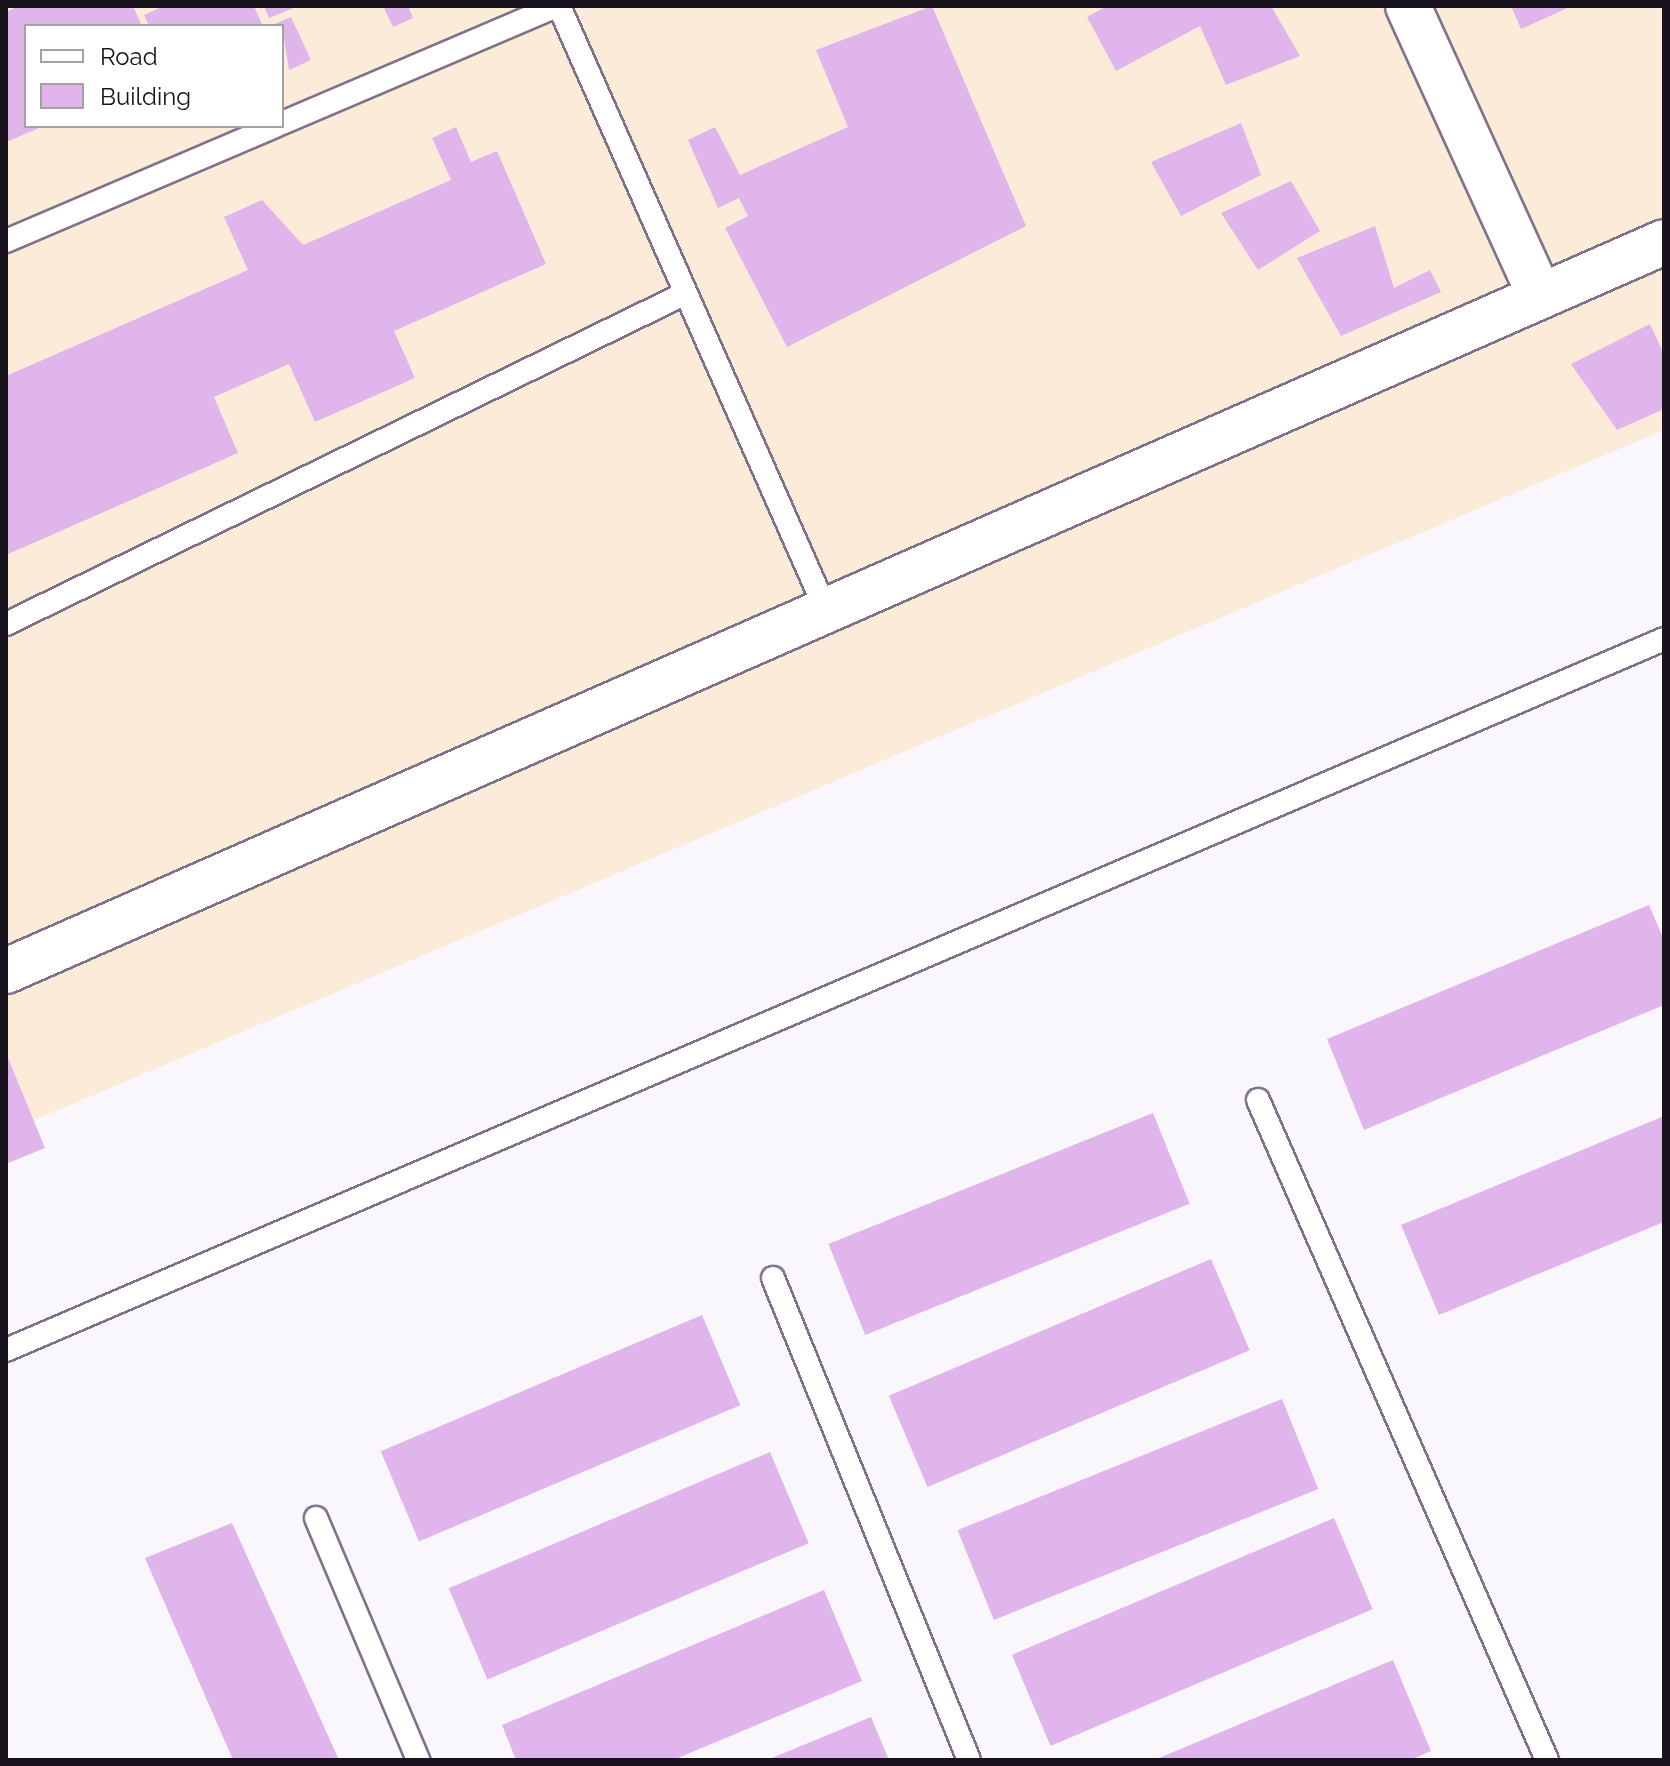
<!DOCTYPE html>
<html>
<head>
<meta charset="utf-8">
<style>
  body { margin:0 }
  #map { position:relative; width:1670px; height:1766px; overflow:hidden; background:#faf7fc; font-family:Raleway,sans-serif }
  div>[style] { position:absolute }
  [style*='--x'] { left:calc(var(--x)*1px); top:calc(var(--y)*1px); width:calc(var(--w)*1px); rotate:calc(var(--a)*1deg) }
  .industrial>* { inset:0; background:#fdebda }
  .building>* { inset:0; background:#e0b5eb; transform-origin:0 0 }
  .roads { filter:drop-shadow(2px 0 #7f7288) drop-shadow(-2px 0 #7f7288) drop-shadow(0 2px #7f7288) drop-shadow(0 -2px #7f7288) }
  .lane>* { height:22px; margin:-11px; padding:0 11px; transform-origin:11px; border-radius:11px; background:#fff }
  .street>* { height:44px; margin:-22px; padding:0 22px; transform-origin:22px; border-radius:22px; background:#fff }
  span { translate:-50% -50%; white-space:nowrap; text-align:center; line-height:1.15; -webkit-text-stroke:6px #fff; paint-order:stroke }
  .frame { position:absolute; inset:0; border:8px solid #18131c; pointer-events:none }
  .legend { position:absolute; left:24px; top:24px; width:260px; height:104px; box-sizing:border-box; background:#fff; border:2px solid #a3a1a4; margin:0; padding:10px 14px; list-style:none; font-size:24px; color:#18131c }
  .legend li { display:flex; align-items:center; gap:16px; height:40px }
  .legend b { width:40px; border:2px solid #a3a1a4 }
</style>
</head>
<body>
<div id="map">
  <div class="industrial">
    <i style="clip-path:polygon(evenodd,6px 6px,1664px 6px,1664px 430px,6px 1132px,6px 6px,26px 26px,282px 26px,282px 126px,26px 126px,26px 26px)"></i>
  </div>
  <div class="building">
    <i style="clip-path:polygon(19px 6px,133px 6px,142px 26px,26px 26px,26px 126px,44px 126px,6px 142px,6px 12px)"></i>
    <i style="clip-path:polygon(164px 6px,254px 6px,263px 26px,149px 26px,144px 15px)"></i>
    <i style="clip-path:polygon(264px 6px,298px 6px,269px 18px)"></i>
    <i style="clip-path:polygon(383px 6px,408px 6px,413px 18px,393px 27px)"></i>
    <i style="clip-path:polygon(932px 6px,1026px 226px,787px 347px,725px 228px,748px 216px,739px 198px,718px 208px,688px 140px,715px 127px,740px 175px,848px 127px,816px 50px)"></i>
    <i style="clip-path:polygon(1107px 6px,1271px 6px,1300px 56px,1226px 85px,1200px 26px,1116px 71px,1087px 17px)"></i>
    <i style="clip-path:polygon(1511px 6px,1572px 6px,1521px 29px)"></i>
    <i style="clip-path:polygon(291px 17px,311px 60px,289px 70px,282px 26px,270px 26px)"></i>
    <i style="clip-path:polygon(1241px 123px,1261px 175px,1181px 216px,1151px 162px)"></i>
    <i style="clip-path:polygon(456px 127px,471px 162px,497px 151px,546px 264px,394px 331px,415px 378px,315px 422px,289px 364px,214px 397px,238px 453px,6px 555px,6px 376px,248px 270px,224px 217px,262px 200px,303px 245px,451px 180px,432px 138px)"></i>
    <i style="clip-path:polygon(1291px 181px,1320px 231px,1258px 270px,1221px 213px)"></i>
    <i style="clip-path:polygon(1375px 226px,1394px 288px,1430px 270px,1441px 292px,1341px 336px,1297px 258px)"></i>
    <i style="clip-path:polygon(1650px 324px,1664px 354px,1664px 409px,1617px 430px,1571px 364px)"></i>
    <i style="clip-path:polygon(1649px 905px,1664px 940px,1664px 1005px,1364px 1130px,1327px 1039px)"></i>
    <i style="clip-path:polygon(6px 1053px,45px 1148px,6px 1164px)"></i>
    <i style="left:1153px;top:1113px;width:98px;height:350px;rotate:68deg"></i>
    <i style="clip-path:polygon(1664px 1116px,1664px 1222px,1439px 1315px,1401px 1225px)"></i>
    <i style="left:1211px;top:1259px;width:99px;height:350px;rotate:67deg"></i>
    <i style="left:702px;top:1315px;width:98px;height:349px;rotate:67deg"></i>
    <i style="left:1282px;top:1399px;width:97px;height:350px;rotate:68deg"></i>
    <i style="left:770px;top:1452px;width:99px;height:349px;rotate:67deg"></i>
    <i style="left:1334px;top:1518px;width:99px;height:350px;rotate:67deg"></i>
    <i style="clip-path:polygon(232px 1523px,339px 1760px,233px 1760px,145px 1558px)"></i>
    <i style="clip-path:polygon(824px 1590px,862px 1681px,673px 1760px,516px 1760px,502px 1725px)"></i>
    <i style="clip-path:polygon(1393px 1660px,1431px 1751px,1410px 1760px,1154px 1760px)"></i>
    <i style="clip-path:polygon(871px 1717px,889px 1760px,767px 1760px)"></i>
  </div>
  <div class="roads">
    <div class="lane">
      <i style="--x:559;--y:6;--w:660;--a:66.15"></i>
      <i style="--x:282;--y:123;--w:298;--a:-23.1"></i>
      <i style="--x:6;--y:241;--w:293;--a:-23.1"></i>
      <i style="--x:6;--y:624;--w:754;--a:-25.95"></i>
      <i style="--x:1258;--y:1100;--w:721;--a:66.35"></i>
      <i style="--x:773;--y:1278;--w:520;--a:67.87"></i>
      <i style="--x:6;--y:1350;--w:1804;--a:-23.21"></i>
      <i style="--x:316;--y:1518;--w:263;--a:67.1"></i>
    </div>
    <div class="street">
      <i style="--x:1408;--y:6;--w:319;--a:65.5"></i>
      <i style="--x:6;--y:971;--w:1811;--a:-23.73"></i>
    </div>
  </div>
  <div class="frame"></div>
  <ul class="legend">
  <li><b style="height:10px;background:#fff"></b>Road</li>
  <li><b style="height:22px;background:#e0b5eb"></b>Building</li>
  </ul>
</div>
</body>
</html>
